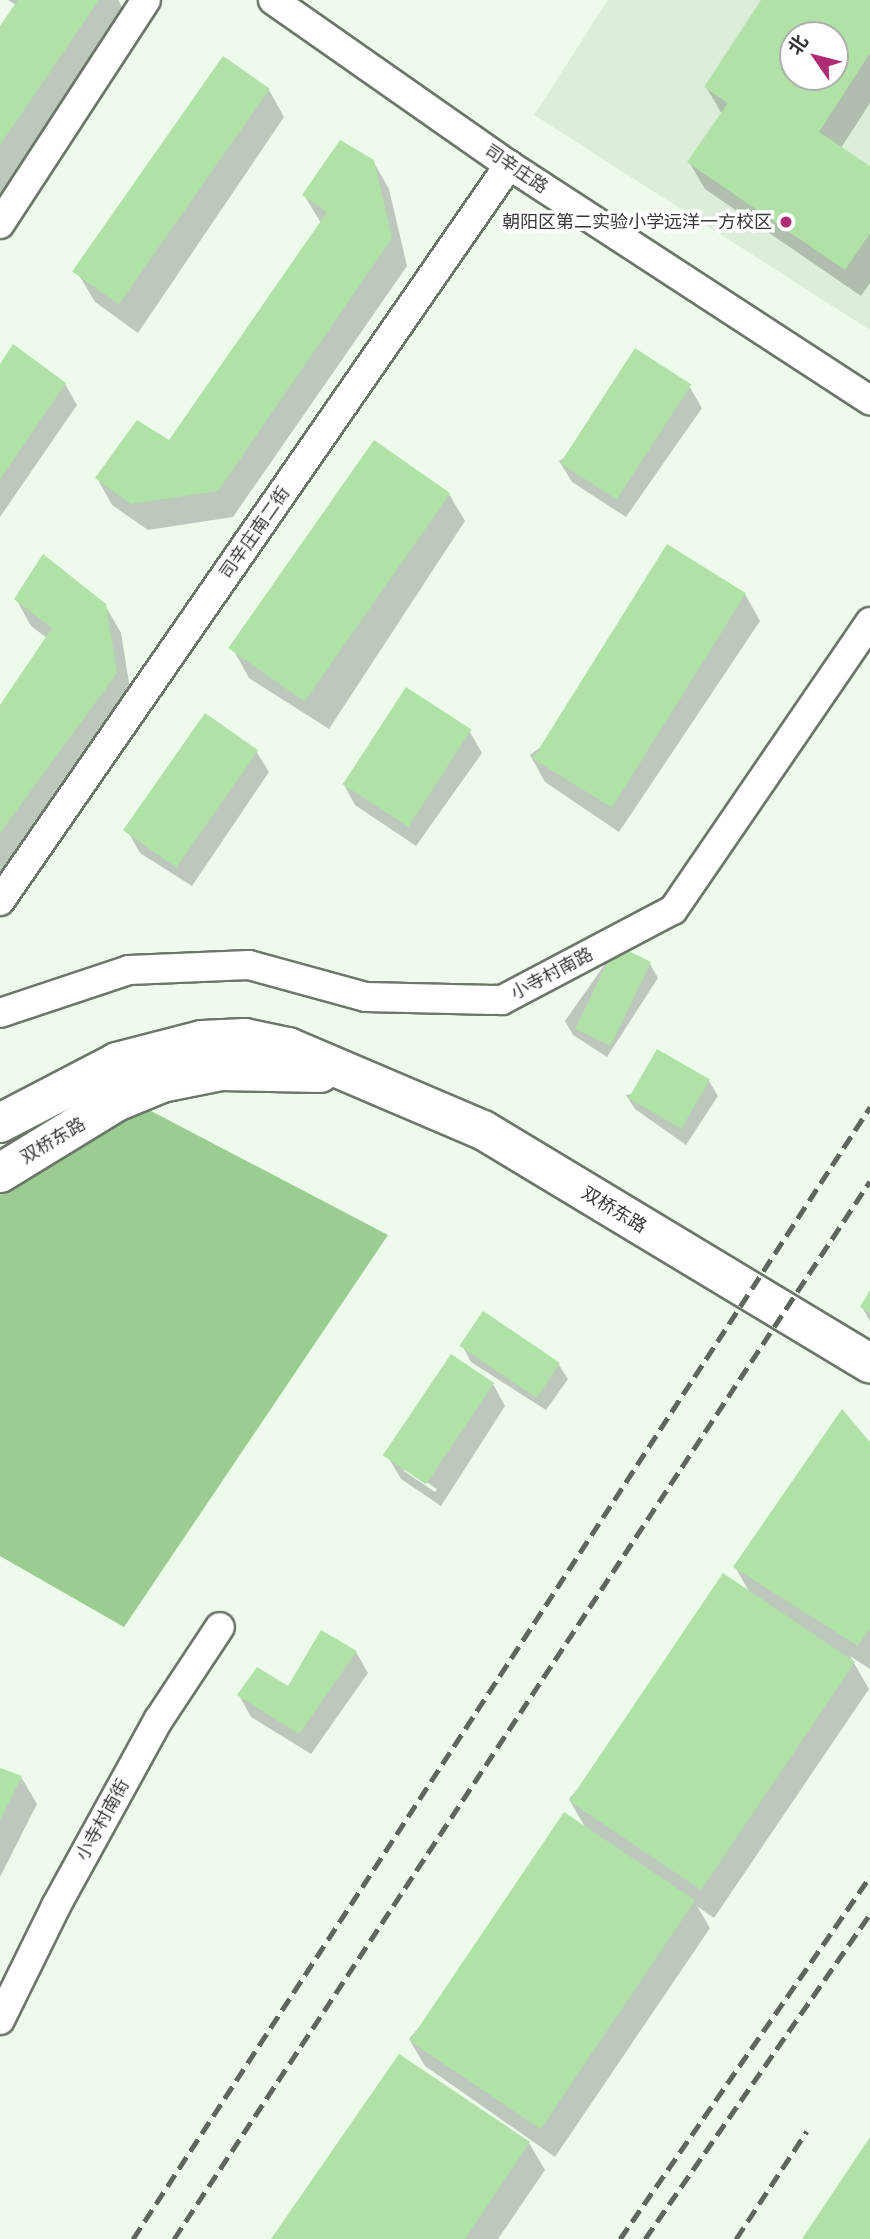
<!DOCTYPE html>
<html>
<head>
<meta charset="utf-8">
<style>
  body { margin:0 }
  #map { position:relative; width:870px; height:2239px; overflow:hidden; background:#edfbeb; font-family:Montserrat,"Noto Sans SC",sans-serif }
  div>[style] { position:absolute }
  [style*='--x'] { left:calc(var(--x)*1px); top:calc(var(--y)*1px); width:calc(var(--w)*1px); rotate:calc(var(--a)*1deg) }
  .built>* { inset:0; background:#dceed9 }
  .forest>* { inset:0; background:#9bcc92 }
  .shadow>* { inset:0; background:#0003 }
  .building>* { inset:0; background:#b0e1a7; transform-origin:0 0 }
  .roads { filter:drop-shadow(2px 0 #6b7769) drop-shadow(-2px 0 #6b7769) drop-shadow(0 2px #6b7769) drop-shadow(0 -2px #6b7769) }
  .street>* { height:28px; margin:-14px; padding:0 14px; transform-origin:14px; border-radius:14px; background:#fff }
  .secondary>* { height:38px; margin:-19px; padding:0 19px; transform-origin:19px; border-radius:19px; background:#fff }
  .rail>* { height:5px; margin-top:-2.5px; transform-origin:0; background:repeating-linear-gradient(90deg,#5e665d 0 14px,transparent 0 21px) }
  .dots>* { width:19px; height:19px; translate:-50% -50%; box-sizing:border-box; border:4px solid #fff; border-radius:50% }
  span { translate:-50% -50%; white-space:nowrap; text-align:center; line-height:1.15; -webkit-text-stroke:7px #fff; paint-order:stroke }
  .street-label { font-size:18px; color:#343a33 }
  .poi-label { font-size:18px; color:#343a33 }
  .right { translate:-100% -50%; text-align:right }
  .north { position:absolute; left:779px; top:21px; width:70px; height:70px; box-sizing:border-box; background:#fff; border:2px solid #aeb0ad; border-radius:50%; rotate:305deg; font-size:19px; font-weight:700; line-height:28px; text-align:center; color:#343a33 }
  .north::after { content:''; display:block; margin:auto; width:24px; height:32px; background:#af2c75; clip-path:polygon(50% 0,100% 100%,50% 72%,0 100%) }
</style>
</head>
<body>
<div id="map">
  <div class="built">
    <i style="clip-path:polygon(evenodd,608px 0,870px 0,870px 330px,534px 115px,608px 0,793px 35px,835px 35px,835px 77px,793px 77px,793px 35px)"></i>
  </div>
  <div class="forest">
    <i style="clip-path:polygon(132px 1101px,388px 1235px,124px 1627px,0 1556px,0 1179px)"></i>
  </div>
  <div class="shadow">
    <i style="clip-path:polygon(8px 0,118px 0,125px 12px,0 194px,0 29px,16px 5px)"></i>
    <i style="clip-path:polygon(evenodd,763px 0,870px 0,870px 103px,841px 148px,870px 168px,870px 283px,861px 296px,705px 189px,689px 162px,722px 114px,706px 87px,763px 0,793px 35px,835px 35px,835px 77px,793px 77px,793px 35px)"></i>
    <i style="clip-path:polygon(269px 90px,284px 117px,138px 333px,95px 302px,79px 275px)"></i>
    <i style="clip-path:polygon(373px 161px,389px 189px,407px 266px,233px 517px,148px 530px,112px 505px,97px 478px,169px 443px,321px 223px,304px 195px)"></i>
    <i style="clip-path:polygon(0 367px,65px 384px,77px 405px,0 517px)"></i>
    <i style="clip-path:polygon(689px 386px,702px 408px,626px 517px,572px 482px,559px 461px)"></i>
    <i style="clip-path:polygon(449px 494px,465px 521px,329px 729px,249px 678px,234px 651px)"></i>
    <i style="clip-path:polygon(745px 594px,760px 621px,619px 832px,545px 782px,530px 755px)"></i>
    <i style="clip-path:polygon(16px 599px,105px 605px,121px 633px,132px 701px,0 881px,0 708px,47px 638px,31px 626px)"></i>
    <i style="clip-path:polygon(470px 732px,482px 753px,416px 846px,355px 805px,343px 783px)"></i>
    <i style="clip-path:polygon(256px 751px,269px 772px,192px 886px,140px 853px,128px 832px)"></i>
    <i style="clip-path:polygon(617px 947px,650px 964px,658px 978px,607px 1057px,573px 1035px,565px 1021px)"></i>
    <i style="clip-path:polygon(709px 1081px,718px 1096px,686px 1145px,635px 1109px,626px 1095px)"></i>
    <i style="clip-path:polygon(870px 1294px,870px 1321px,862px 1307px)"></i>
    <i style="clip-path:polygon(484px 1314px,559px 1365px,568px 1379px,546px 1410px,471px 1362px,463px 1347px)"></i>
    <i style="clip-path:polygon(evenodd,493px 1384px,505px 1406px,441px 1506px,401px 1479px,388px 1457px,493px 1384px,404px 1467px,437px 1489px,435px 1492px,404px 1471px,404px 1467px)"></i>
    <i style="clip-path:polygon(870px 1445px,870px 1669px,850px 1656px,869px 1689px,714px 1918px,697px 1906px,710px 1928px,555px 2157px,425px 2066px,409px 2039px,586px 1829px,569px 1799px,750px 1593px,735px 1567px)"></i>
    <i style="clip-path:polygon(356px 1652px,368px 1673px,311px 1754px,251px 1717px,239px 1695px,288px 1688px)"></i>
    <i style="clip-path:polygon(0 1770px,21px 1777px,37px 1804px,0 1877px)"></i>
    <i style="clip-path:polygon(529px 2143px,545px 2170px,498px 2239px,274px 2239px)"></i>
  </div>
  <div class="building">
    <i style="clip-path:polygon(18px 0,99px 0,0 145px,0 26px)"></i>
    <i style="clip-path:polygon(evenodd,761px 0,870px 0,870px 53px,819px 132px,870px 166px,870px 233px,845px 270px,687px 162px,728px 103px,704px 87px,761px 0,793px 35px,835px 35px,835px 77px,793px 77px,793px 35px)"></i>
    <i style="left:223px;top:56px;width:57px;height:263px;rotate:35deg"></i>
    <i style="clip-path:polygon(340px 140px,374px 160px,392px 238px,218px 491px,131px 504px,95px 478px,137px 420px,169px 440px,327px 212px,302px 195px)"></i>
    <i style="clip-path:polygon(13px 344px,66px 383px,0 479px,0 364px)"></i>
    <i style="left:635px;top:348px;width:67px;height:137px;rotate:33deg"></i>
    <i style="left:374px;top:440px;width:93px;height:254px;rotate:35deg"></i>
    <i style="left:667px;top:544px;width:93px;height:253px;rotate:32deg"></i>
    <i style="clip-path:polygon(43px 554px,106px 604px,117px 673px,0 833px,0 705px,52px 628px,14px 599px)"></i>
    <i style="left:406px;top:687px;width:78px;height:116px;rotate:33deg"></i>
    <i style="left:205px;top:713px;width:65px;height:143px;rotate:35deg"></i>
    <i style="left:616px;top:945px;width:39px;height:93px;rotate:26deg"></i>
    <i style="left:657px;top:1049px;width:61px;height:57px;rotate:30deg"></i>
    <i style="clip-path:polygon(870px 1290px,870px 1313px,860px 1307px)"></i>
    <i style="left:483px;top:1311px;width:93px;height:42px;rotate:34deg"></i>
    <i style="left:451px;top:1354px;width:52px;height:122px;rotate:34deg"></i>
    <i style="clip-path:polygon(842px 1409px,870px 1442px,870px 1628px,858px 1646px,733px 1567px)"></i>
    <i style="left:723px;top:1573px;width:159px;height:275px;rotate:34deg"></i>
    <i style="clip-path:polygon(321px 1630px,357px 1651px,299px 1734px,237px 1695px,257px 1667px,288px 1686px)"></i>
    <i style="clip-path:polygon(0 1768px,22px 1776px,0 1821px)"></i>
    <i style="left:564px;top:1812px;width:158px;height:276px;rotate:34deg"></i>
    <i style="clip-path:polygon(399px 2054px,530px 2142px,465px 2239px,271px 2239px)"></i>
    <i style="clip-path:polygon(870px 2137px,870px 2239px,802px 2239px)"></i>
  </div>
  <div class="roads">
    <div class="street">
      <i style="--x:273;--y:0;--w:288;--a:35"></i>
      <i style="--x:509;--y:165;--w:431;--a:33.1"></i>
      <i style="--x:0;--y:224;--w:267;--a:-56.9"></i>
      <i style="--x:0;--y:901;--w:895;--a:-55.33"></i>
      <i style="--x:0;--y:1013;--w:136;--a:-18.4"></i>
      <i style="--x:129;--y:970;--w:120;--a:-2.4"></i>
      <i style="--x:249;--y:965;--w:121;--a:15.3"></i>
      <i style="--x:366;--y:997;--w:136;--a:1.3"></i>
      <i style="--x:502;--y:1000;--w:193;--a:-27.8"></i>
      <i style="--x:673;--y:910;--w:349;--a:-55.6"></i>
      <i style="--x:0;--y:2020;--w:127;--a:-63.8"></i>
      <i style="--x:56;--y:1906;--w:213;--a:-61.2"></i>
      <i style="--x:159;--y:1719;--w:110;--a:-56.5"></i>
    </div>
    <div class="secondary">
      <i style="--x:0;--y:1123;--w:132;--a:-27.5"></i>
      <i style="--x:117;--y:1062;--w:88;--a:-14.5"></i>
      <i style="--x:202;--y:1040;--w:43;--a:-2.7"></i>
      <i style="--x:245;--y:1038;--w:44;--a:11.8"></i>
      <i style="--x:288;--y:1047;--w:212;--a:23.1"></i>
      <i style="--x:483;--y:1130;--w:452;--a:31.1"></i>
      <i style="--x:0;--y:1173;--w:136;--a:-31.5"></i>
      <i style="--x:116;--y:1102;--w:50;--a:-22.4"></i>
      <i style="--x:162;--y:1083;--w:60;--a:-11.5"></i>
      <i style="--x:221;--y:1071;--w:99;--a:1.2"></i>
    </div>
  </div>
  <div class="rail">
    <i style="--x:133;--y:2239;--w:1351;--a:-56.93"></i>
    <i style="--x:174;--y:2239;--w:1266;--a:-56.66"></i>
    <i style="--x:620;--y:2239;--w:441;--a:-55.4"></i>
    <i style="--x:645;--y:2239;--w:395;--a:-55.3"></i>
    <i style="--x:736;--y:2239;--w:129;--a:-56.7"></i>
  </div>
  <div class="dots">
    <i style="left:786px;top:222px;background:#af2c75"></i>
  </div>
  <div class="street-label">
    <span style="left:516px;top:169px;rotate:34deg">司辛庄路</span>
    <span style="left:255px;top:533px;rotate:-55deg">司辛庄南二街</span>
    <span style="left:552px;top:974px;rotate:-28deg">小寺村南路</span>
    <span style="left:53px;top:1141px;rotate:-31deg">双桥东路</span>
    <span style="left:614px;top:1210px;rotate:31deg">双桥东路</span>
    <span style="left:103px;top:1820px;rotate:-61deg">小寺村南街</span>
  </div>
  <div class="poi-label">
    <span class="right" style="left:772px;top:222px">朝阳区第二实验小学远洋一方校区</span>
  </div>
  <div class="north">北</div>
</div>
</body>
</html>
